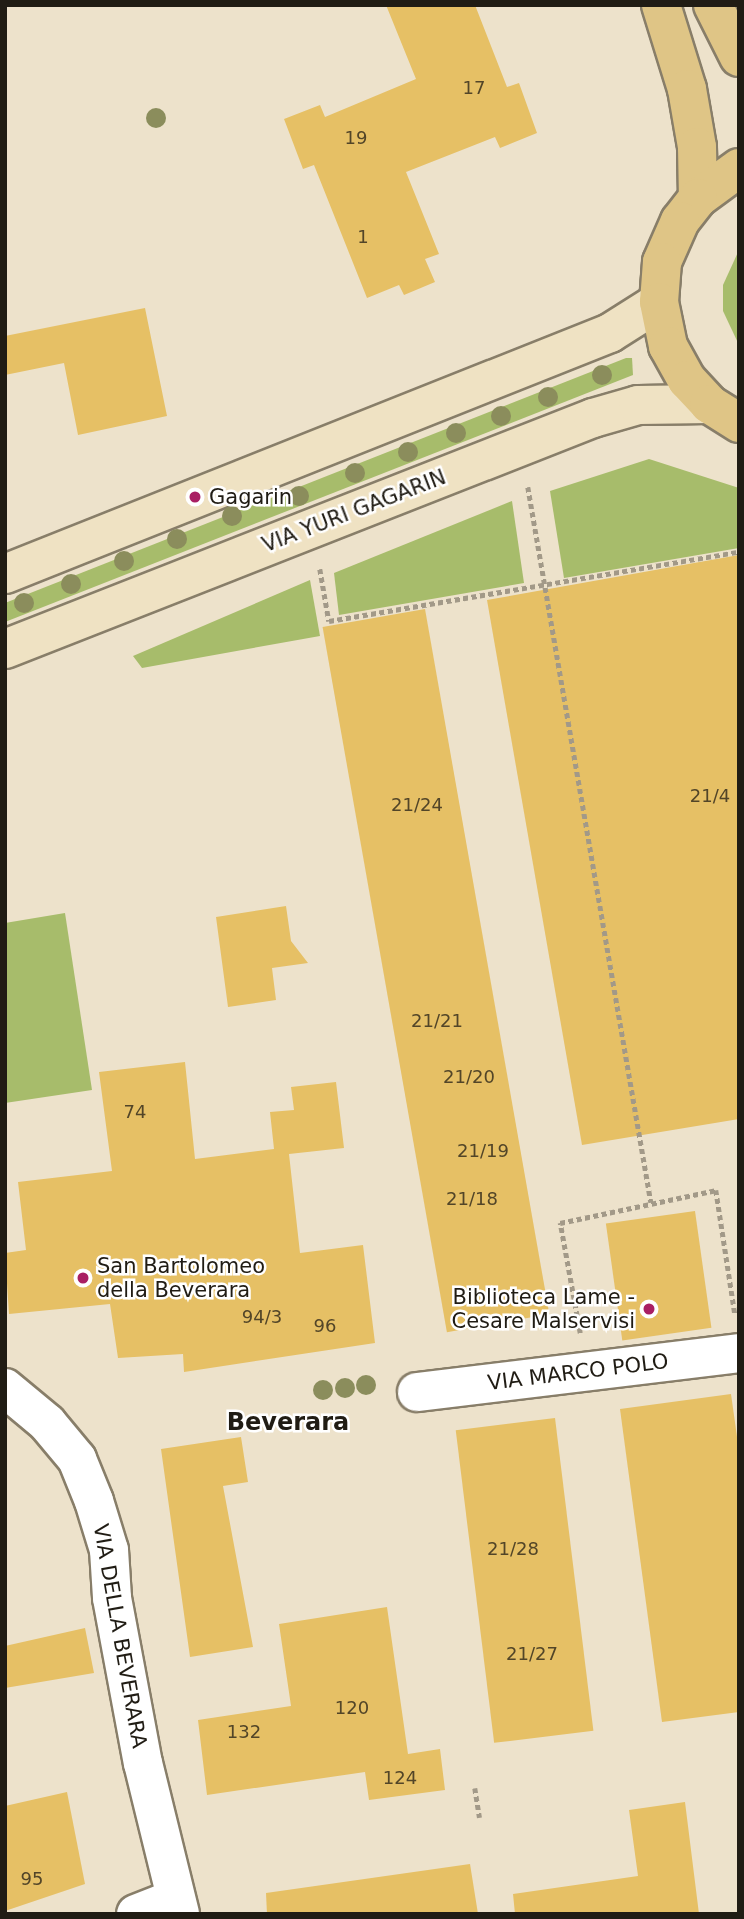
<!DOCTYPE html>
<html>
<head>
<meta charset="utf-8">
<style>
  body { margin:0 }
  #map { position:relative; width:744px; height:1919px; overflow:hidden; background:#ede2cb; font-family:"DejaVu Sans",sans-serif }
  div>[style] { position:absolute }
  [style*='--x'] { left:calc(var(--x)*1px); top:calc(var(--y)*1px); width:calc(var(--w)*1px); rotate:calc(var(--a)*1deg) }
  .green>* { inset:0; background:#a7bc6b }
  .building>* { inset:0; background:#e6c065; transform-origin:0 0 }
  .path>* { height:4.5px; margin-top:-2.25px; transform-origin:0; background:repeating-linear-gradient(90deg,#a29988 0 5px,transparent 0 8.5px) }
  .roads { filter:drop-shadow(2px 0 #887e69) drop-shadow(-2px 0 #887e69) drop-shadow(0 2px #887e69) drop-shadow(0 -2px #887e69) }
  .minor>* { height:38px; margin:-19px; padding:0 19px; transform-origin:19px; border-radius:19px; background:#fff }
  .secondary>* { height:38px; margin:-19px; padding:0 19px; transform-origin:19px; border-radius:19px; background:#efe2c3 }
  .primary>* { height:38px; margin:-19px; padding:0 19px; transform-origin:19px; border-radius:19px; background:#dfc586 }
  .trees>* { width:20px; height:20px; margin:-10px; border-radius:50%; background:#8b8d5c }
  .dots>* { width:19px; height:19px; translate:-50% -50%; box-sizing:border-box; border:4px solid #fff; border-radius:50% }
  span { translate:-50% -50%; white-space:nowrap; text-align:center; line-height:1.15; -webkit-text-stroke:5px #fff; paint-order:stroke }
  .number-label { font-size:18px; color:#524528 }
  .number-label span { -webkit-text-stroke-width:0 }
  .poi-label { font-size:21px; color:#201c14 }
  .left { translate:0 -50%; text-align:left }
  .right { translate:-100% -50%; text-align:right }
  .street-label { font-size:21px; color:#201c14 }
  .quarter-label { font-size:24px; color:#201c14; font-weight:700 }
  .frame { position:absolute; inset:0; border:7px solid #201c14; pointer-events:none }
</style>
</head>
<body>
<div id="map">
  <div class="green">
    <i style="clip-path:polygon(739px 250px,739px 345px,723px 311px,723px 285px)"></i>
    <i style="clip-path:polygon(626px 358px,632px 358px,633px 375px,5px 622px,5px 603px)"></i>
    <i style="clip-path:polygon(649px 459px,739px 488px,739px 548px,564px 578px,550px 491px)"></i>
    <i style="clip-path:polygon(512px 501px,524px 583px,339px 615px,334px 573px)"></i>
    <i style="clip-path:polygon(310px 580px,320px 636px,142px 668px,133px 656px)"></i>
    <i style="clip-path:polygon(65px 913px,92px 1090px,5px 1103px,5px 923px)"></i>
  </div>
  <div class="building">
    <i style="clip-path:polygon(386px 5px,475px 5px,507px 87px,519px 83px,537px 133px,500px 148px,495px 137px,406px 172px,439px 254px,425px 259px,435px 282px,404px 295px,399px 285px,367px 298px,314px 165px,303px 169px,284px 119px,320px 105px,325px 117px,416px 79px)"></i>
    <i style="clip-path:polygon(145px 308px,167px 416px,78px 435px,64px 363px,5px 375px,5px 336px)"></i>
    <i style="clip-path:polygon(739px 555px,739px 1119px,582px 1145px,487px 600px)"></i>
    <i style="left:425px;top:609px;width:716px;height:104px;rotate:80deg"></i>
    <i style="clip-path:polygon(286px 906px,291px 941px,308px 963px,272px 968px,276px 1000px,228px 1007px,216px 917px)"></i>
    <i style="clip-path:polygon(185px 1062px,195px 1159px,274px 1149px,270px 1112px,294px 1110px,291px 1087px,336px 1082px,344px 1148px,289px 1154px,300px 1253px,363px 1245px,375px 1343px,184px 1372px,183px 1354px,118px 1358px,110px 1304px,9px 1314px,5px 1253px,26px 1250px,18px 1182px,112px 1171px,99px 1072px)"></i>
    <i style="left:695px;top:1211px;width:118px;height:90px;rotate:82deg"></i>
    <i style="clip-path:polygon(731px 1394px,739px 1451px,739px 1712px,662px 1722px,620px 1409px)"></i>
    <i style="left:555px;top:1418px;width:315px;height:100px;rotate:83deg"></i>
    <i style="clip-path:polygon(241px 1437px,248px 1482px,223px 1486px,253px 1647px,190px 1657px,161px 1449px)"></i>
    <i style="clip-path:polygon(387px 1607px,408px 1754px,440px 1749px,445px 1790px,369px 1800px,365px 1772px,207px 1795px,198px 1720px,291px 1706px,279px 1624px)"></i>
    <i style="clip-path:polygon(85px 1628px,94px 1673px,5px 1688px,5px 1646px)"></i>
    <i style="clip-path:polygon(67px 1792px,85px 1884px,5px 1911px,5px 1806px)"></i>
    <i style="clip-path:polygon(685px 1802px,699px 1914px,515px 1914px,513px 1894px,638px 1876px,629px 1810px)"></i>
    <i style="clip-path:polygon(470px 1864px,478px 1914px,267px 1914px,266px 1893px)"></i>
  </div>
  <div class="path">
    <i style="--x:528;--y:487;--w:726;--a:80.24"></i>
    <i style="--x:320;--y:569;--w:53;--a:80.2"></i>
    <i style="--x:329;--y:621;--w:416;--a:-9.6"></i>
    <i style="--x:580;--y:1333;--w:112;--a:-100.3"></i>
    <i style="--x:560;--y:1223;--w:159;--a:-11.9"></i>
    <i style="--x:716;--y:1190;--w:125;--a:81.3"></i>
    <i style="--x:475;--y:1788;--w:30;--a:81"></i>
  </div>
  <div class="roads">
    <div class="minor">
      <i style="--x:5;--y:1388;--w:55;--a:39.8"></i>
      <i style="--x:47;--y:1423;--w:47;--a:50.2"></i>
      <i style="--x:77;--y:1459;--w:45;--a:68"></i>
      <i style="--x:94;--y:1501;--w:51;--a:73"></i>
      <i style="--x:109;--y:1550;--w:48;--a:86.4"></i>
      <i style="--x:112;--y:1598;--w:168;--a:79.4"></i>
      <i style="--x:143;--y:1763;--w:155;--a:76.2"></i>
      <i style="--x:417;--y:1392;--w:324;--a:-6.9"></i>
      <i style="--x:136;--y:1914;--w:41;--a:-21.5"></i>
    </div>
    <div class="secondary">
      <i style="--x:5;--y:574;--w:651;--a:-21.72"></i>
      <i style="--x:610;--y:333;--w:58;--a:-32.3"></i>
      <i style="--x:5;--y:649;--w:632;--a:-21.45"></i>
      <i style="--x:593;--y:418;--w:47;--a:-16.1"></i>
      <i style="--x:638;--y:405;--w:71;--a:-0.8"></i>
    </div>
    <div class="primary">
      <i style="--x:661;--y:5;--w:88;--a:72.8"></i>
      <i style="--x:687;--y:89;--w:59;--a:80.2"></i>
      <i style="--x:697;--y:147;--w:51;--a:88.9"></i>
      <i style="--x:713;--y:5;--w:58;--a:63.4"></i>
      <i style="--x:739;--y:168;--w:51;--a:143.8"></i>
      <i style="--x:698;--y:198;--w:29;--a:128"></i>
      <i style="--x:680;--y:221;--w:45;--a:113.7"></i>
      <i style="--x:662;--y:262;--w:40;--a:94.3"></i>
      <i style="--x:659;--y:302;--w:45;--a:78.4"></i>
      <i style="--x:668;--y:346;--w:39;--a:61"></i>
      <i style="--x:687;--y:380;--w:33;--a:47"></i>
      <i style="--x:709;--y:404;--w:36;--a:32"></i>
    </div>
  </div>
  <div class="trees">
    <i style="left:156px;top:118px"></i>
    <i style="left:602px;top:375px"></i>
    <i style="left:548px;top:397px"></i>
    <i style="left:501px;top:416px"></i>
    <i style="left:456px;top:433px"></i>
    <i style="left:408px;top:452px"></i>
    <i style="left:355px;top:473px"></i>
    <i style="left:299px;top:496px"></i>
    <i style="left:232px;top:516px"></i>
    <i style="left:177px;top:539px"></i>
    <i style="left:124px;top:561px"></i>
    <i style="left:71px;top:584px"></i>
    <i style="left:24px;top:603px"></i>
    <i style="left:366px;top:1385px"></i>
    <i style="left:345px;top:1388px"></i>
    <i style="left:323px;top:1390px"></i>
  </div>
  <div class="dots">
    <i style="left:195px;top:497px;background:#a91f63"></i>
    <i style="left:83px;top:1278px;background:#a91f63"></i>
    <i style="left:649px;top:1309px;background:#a91f63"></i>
  </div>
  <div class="number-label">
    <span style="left:474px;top:88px">17</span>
    <span style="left:356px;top:138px">19</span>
    <span style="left:363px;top:237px">1</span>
    <span style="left:710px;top:796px">21/4</span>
    <span style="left:417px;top:805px">21/24</span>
    <span style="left:437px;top:1021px">21/21</span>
    <span style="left:469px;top:1077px">21/20</span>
    <span style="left:135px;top:1112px">74</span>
    <span style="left:483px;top:1151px">21/19</span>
    <span style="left:472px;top:1199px">21/18</span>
    <span style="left:262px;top:1317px">94/3</span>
    <span style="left:325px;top:1326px">96</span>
    <span style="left:513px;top:1549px">21/28</span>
    <span style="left:532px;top:1654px">21/27</span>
    <span style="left:352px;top:1708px">120</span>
    <span style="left:244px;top:1732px">132</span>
    <span style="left:400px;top:1778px">124</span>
    <span style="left:32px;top:1879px">95</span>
  </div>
  <div class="poi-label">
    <span class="left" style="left:209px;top:497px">Gagarin</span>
    <span class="left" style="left:97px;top:1278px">San Bartolomeo<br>della Beverara</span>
    <span class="right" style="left:635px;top:1309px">Biblioteca Lame -<br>Cesare Malservisi</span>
  </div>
  <div class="street-label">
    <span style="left:354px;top:511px;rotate:-21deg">VIA YURI GAGARIN</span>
    <span style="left:578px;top:1372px;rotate:-7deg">VIA MARCO POLO</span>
    <span style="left:120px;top:1636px;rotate:80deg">VIA DELLA BEVERARA</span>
  </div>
  <div class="quarter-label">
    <span style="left:288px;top:1423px">Beverara</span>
  </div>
  <div class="frame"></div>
</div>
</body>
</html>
